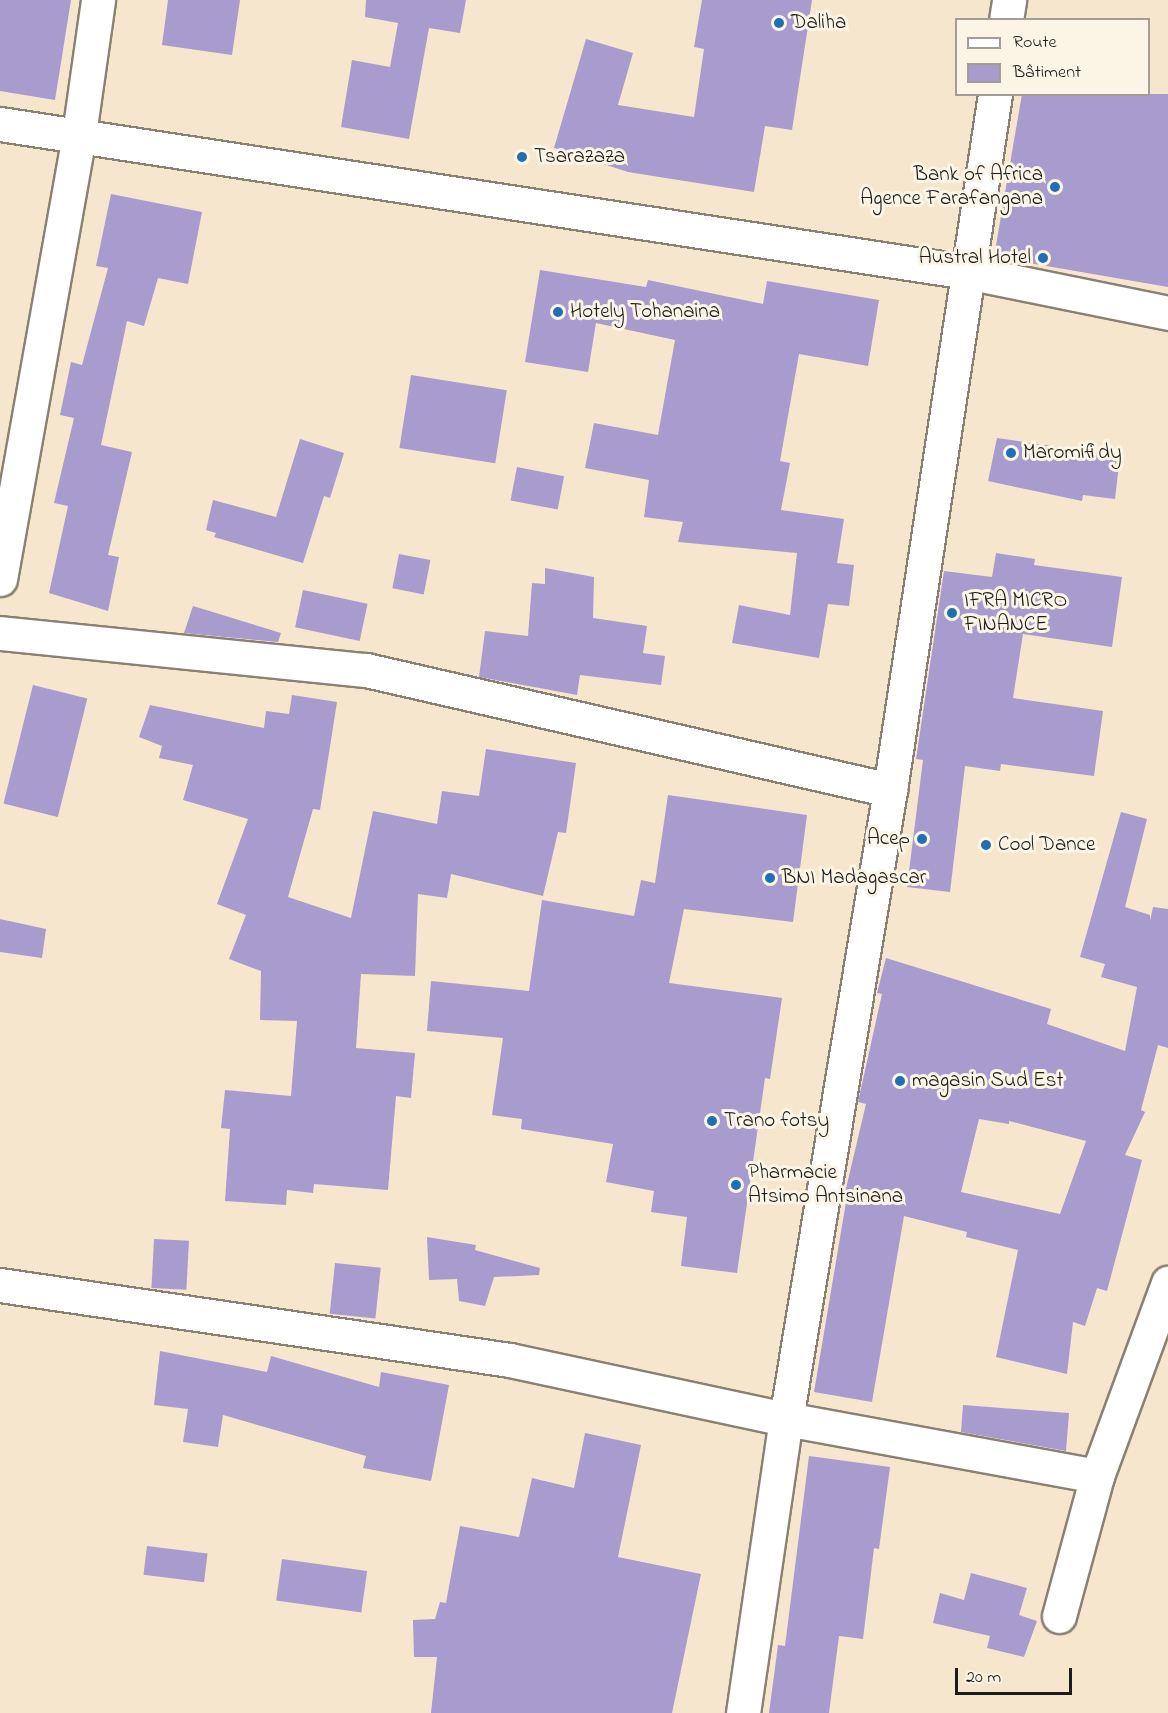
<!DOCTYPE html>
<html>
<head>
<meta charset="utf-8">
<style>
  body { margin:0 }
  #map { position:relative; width:1168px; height:1713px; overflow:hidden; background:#f7e6ce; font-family:"Indie Flower",sans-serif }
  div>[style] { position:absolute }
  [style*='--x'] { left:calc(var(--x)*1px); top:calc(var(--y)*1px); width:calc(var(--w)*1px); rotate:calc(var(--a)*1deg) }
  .building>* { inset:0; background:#a79ccd; transform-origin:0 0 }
  .roads { filter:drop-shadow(2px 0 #8a8175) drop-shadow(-2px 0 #8a8175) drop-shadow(0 2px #8a8175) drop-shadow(0 -2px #8a8175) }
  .street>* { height:33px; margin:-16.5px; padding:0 16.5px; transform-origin:16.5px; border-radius:16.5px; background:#fff }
  .secondary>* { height:33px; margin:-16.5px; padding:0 16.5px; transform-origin:16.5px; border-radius:16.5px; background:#fff }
  .dots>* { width:16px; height:16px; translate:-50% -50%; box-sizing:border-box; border:3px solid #fcf5e5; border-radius:50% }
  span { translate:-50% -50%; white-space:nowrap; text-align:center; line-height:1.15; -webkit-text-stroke:6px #fcf5e5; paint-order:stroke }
  .poi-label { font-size:21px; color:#1c1c1c }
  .left { translate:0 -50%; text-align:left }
  .right { translate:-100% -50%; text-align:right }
  .legend { position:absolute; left:955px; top:18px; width:195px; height:78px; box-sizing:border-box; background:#fcf5e5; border:2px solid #a29e95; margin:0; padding:8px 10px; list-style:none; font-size:18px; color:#1c1c1c }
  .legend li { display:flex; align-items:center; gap:12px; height:30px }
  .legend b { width:30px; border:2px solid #a29e95 }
  .scale { position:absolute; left:955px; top:1668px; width:117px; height:27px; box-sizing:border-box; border:3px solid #1c1c1c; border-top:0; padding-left:8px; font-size:18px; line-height:21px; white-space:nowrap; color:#1c1c1c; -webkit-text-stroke:4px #fcf5e5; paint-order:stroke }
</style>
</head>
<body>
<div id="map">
  <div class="building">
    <i style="clip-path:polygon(0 0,71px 0,55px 100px,0 91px)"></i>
    <i style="clip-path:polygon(168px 0,240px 0,232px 55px,162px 45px)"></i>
    <i style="clip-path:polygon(366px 0,466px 0,460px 33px,429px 28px,409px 139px,341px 127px,352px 60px,390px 67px,398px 23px,365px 17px)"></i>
    <i style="clip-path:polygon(702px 0,812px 0,792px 130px,765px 126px,754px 192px,628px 172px,554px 148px,586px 39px,633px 53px,618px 105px,694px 117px,704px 49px,694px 47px)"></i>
    <i style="clip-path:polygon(1022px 94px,1168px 94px,1168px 287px,994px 257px)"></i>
    <i style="clip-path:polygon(111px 194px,202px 212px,188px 284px,158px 278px,144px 326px,127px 321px,101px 445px,132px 452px,108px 555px,119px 557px,108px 611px,49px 593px,68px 506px,54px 503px,74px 418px,60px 415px,71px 362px,82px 365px,108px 268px,96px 266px)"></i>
    <i style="clip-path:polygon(540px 270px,646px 287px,648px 280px,763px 304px,767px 281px,879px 300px,868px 366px,799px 354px,780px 461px,790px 463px,781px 510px,844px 519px,837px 563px,854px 565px,849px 606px,828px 604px,819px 658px,732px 643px,739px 605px,790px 615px,797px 553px,678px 542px,683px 522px,644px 517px,649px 480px,585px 468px,594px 423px,658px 435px,675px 340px,596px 323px,588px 372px,525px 362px)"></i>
    <i style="left:411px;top:375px;width:97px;height:74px;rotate:9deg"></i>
    <i style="clip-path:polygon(997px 438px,1120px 456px,1115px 499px,1083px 495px,1082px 501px,988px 481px)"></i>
    <i style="clip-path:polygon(300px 439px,344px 453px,330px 498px,324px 496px,303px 563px,214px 537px,216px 533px,206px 530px,213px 500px,276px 517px)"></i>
    <i style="left:517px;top:467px;width:48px;height:34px;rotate:11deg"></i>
    <i style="clip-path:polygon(996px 553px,1035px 559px,1034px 565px,1122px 577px,1112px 647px,1023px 634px,1013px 698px,1103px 711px,1094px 776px,1001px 764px,1000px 771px,965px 766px,950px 892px,907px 887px,923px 760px,916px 759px,944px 571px,992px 577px)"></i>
    <i style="left:399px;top:554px;width:32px;height:35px;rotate:11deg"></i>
    <i style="clip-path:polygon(545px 568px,594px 577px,593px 618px,647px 626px,643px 653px,665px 656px,661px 685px,580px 675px,577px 695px,479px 677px,485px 631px,528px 636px,532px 583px,545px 584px)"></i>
    <i style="left:303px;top:590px;width:66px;height:38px;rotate:12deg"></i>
    <i style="clip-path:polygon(193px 606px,281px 633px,278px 642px,184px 633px)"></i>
    <i style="left:33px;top:685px;width:56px;height:122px;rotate:14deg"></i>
    <i style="clip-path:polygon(292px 695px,337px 702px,320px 810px,313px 809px,288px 897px,351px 918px,373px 811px,437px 824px,442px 791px,479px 796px,486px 749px,576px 763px,566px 833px,558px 832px,543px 896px,451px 874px,447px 898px,418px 894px,415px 976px,361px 974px,356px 1048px,415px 1053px,411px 1098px,396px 1096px,388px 1190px,314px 1184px,313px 1193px,287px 1190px,286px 1205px,225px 1201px,230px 1129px,221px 1128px,225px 1090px,291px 1096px,297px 1021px,260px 1020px,261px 971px,229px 959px,246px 915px,217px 904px,248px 819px,183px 800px,193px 765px,159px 758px,162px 746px,139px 737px,150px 705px,264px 728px,266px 711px,289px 714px)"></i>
    <i style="clip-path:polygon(668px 795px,807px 815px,793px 922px,684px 909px,669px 983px,782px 998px,770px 1079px,765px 1078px,737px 1273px,681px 1266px,687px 1217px,651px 1212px,654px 1191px,606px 1182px,613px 1144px,521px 1129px,522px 1119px,492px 1115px,503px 1038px,427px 1031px,431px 981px,529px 991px,542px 900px,634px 916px,641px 880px,655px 883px)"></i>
    <i style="clip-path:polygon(evenodd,1121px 812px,1147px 819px,1125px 907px,1150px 915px,1150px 921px,1153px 907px,1168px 909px,1168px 1048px,1158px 1045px,1141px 1110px,1145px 1112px,1125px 1155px,1142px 1160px,1107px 1291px,1097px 1288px,1085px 1326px,1073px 1322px,1067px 1374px,996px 1357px,1018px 1250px,966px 1237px,967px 1232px,904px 1216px,872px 1402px,814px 1392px,846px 1202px,843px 1201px,866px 1104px,858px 1102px,882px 994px,877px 993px,886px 958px,1051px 1009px,1047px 1024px,1125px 1051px,1137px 987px,1101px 977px,1105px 964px,1080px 957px,1121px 812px,979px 1119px,1009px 1124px,1009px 1121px,1086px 1141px,1060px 1214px,961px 1192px,979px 1119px)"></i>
    <i style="clip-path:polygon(0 919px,46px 929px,42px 958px,0 952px)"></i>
    <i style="clip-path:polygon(427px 1237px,476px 1245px,475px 1250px,540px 1268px,539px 1275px,494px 1277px,485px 1306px,459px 1301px,457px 1279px,429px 1280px)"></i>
    <i style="left:154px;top:1239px;width:35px;height:49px;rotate:3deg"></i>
    <i style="left:335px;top:1263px;width:46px;height:51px;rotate:6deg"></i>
    <i style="clip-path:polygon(160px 1351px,267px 1372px,271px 1356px,379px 1387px,381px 1372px,449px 1385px,431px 1481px,363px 1468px,366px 1456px,223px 1415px,218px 1447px,183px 1442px,188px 1409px,154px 1405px)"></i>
    <i style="clip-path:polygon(963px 1405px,1069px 1413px,1066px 1451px,961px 1432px)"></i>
    <i style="clip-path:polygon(585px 1433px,641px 1445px,618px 1557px,701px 1574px,672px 1713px,431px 1713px,437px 1657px,414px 1657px,413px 1620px,435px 1619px,440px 1602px,446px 1603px,460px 1526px,519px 1537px,532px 1478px,574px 1488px)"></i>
    <i style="clip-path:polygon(809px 1456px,890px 1467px,879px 1549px,874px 1548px,863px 1639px,839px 1636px,829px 1713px,769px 1713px,778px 1645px,785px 1646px)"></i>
    <i style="left:147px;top:1546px;width:61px;height:29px;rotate:7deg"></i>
    <i style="left:282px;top:1559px;width:86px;height:42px;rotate:8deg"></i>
    <i style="clip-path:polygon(971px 1573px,1027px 1588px,1019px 1615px,1037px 1621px,1024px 1657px,987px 1648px,990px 1636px,933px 1623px,940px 1593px,964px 1600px)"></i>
  </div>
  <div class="roads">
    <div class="street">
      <i style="--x:0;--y:124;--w:978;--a:8.7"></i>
      <i style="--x:967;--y:272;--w:205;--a:11.5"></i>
      <i style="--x:0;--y:579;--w:452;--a:-79.9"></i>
      <i style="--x:79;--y:134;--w:135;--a:-81.9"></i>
      <i style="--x:0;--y:633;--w:368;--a:5.8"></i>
      <i style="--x:366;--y:670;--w:538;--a:12.9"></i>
      <i style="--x:0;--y:1285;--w:515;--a:8.37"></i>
      <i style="--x:510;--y:1360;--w:282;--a:12.1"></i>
      <i style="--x:786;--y:1419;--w:316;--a:10.4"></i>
      <i style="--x:1059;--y:1616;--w:145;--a:-74.8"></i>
      <i style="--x:1097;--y:1476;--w:206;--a:-69.8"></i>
    </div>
    <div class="secondary">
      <i style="--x:1006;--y:20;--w:20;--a:-81"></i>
      <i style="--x:743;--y:1713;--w:297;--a:-81.7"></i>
      <i style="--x:786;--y:1419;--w:638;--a:-80.61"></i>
      <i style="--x:890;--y:790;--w:704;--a:-81.42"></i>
    </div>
  </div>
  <div class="dots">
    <i style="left:779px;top:23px;background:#1f6fb2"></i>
    <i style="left:522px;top:157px;background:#1f6fb2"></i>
    <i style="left:1055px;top:187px;background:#1f6fb2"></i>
    <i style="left:1043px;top:258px;background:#1f6fb2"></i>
    <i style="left:558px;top:312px;background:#1f6fb2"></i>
    <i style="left:1011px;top:453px;background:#1f6fb2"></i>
    <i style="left:952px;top:613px;background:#1f6fb2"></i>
    <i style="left:922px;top:839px;background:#1f6fb2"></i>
    <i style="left:986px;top:845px;background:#1f6fb2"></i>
    <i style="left:770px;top:878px;background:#1f6fb2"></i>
    <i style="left:900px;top:1081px;background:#1f6fb2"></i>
    <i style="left:712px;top:1121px;background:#1f6fb2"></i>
    <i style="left:736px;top:1185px;background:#1f6fb2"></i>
  </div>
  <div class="poi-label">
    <span class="left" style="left:791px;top:23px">Daliha</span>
    <span class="left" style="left:534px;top:157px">Tsarazaza</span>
    <span class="right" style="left:1043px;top:187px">Bank of Africa<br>Agence Farafangana</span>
    <span class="right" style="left:1031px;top:258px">Austral Hotel</span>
    <span class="left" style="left:570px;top:312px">Hotely Tohanaina</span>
    <span class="left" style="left:1023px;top:453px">Maromifidy</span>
    <span class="left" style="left:964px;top:613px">IFRA MICRO<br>FINANCE</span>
    <span class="right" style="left:910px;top:839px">Acep</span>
    <span class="left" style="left:998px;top:845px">Cool Dance</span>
    <span class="left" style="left:782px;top:878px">BNI Madagascar</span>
    <span class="left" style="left:912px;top:1081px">magasin Sud Est</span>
    <span class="left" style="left:724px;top:1121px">Trano fotsy</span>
    <span class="left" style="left:748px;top:1185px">Pharmacie<br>Atsimo Antsinana</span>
  </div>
  <ul class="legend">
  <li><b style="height:8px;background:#fff"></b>Route</li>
  <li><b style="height:16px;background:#a79ccd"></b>Bâtiment</li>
  </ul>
  <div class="scale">20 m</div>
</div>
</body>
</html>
